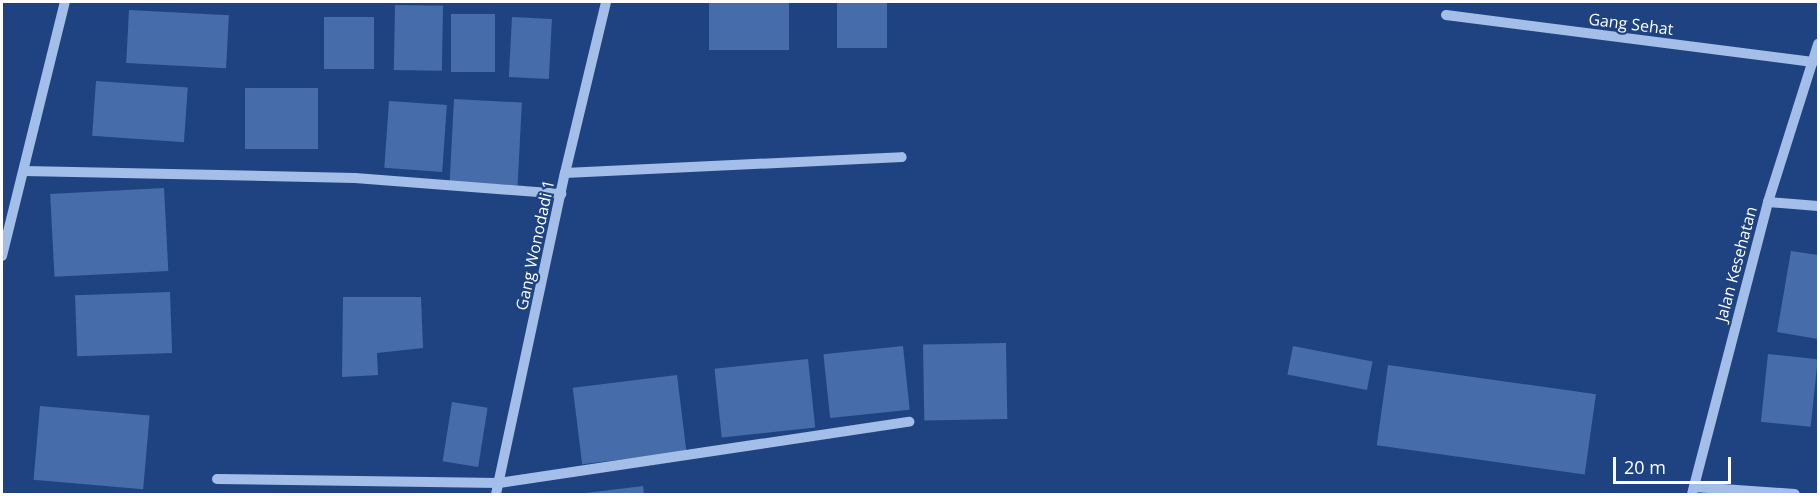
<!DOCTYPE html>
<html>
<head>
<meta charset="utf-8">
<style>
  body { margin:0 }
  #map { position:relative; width:1820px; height:496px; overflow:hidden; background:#1e4380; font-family:"Open Sans",sans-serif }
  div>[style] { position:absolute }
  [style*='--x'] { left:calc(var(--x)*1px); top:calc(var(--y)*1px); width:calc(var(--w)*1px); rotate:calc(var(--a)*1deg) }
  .building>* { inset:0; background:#466daa; transform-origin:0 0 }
  .minor>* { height:10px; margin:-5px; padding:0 5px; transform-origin:5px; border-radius:5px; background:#a2bee9 }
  span { translate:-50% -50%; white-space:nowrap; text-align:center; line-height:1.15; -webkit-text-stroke:4.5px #1e4380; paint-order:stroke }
  .street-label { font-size:16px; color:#fff }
  .frame { position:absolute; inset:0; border:3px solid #fff; pointer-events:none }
  .scale { position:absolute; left:1613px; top:457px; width:118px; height:27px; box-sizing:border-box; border:3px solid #fff; border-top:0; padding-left:8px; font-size:18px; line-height:21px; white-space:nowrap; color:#fff; -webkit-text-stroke:4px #1e4380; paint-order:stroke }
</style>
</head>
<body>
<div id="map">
  <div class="building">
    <i style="left:709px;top:2px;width:80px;height:48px"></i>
    <i style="left:837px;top:2px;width:50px;height:46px"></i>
    <i style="left:395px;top:5px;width:48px;height:65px;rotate:1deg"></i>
    <i style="left:129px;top:10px;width:100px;height:53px;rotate:3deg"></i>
    <i style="left:451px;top:14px;width:44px;height:58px"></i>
    <i style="left:324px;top:17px;width:50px;height:52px"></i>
    <i style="left:512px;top:17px;width:40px;height:60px;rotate:3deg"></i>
    <i style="left:96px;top:81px;width:92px;height:55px;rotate:4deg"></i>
    <i style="left:245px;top:88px;width:73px;height:61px"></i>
    <i style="left:454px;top:99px;width:68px;height:83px;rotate:3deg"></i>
    <i style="left:389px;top:101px;width:58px;height:67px;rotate:4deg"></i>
    <i style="left:164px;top:188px;width:83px;height:114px;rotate:87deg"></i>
    <i style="clip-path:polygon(1791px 251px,1818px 255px,1818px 339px,1777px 332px)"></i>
    <i style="left:170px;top:292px;width:61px;height:95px;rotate:88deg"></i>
    <i style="clip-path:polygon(343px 297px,421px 297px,423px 348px,377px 353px,378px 375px,342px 377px)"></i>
    <i style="left:1006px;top:343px;width:76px;height:83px;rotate:89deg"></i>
    <i style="left:903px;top:346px;width:64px;height:80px;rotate:84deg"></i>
    <i style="left:1293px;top:346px;width:81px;height:29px;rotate:11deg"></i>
    <i style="left:1768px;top:354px;width:50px;height:68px;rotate:6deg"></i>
    <i style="left:808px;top:359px;width:69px;height:94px;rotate:84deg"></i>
    <i style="left:1388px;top:365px;width:210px;height:81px;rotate:8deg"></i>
    <i style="left:677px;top:375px;width:77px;height:105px;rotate:83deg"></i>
    <i style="left:452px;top:402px;width:36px;height:60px;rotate:9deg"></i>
    <i style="left:40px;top:406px;width:110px;height:74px;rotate:5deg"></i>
    <i style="clip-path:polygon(643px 486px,644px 494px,586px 494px,586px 493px)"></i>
  </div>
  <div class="minor">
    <i style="--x:1446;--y:15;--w:370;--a:7.3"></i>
    <i style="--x:24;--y:171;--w:331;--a:1.2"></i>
    <i style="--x:355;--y:178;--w:207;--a:4.4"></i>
    <i style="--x:565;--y:173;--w:337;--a:-2.7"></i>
    <i style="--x:1768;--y:202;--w:50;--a:4.6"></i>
    <i style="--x:2;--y:256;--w:262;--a:-76.1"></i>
    <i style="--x:217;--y:479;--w:282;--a:0.8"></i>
    <i style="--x:499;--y:483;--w:415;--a:-8.5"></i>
    <i style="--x:1694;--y:487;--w:101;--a:4"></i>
    <i style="--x:496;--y:494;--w:328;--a:-77.9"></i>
    <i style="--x:565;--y:173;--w:176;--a:-76.5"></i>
    <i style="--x:1692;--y:494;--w:302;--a:-75.4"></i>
    <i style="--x:1768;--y:202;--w:166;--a:-72.4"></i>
  </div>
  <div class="street-label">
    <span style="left:1631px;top:24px;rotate:7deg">Gang Sehat</span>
    <span style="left:535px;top:245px;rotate:-78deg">Gang Wonodadi 1</span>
    <span style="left:1736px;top:264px;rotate:-75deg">Jalan Kesehatan</span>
  </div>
  <div class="frame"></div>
  <div class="scale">20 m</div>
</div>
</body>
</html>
